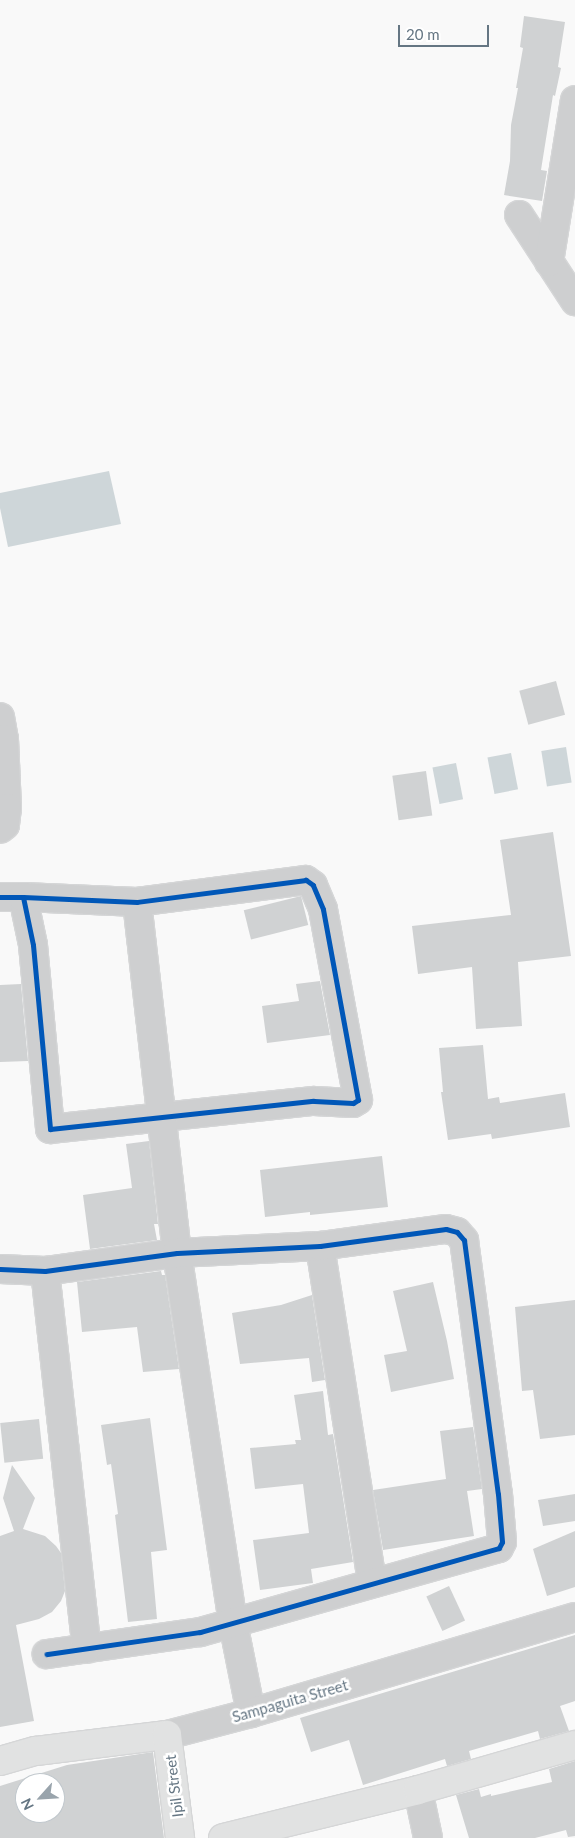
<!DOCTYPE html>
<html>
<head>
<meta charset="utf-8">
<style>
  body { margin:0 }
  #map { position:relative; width:575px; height:1838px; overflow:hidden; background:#f9f9f9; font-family:Lato,sans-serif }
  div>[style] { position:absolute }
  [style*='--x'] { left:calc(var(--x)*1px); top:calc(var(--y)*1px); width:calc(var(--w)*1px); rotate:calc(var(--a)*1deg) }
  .water>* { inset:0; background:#ced6d9; transform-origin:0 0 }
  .building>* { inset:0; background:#d0d2d3; transform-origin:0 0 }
  .roads { filter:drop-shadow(1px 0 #d5d6d7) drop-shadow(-1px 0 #d5d6d7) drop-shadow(0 1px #d5d6d7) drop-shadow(0 -1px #d5d6d7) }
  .street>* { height:28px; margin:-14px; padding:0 14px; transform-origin:14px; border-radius:14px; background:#cecfd0 }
  .secondary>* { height:28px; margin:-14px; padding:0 14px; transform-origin:14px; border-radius:14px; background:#e1e2e2 }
  .cycleway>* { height:5px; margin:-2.5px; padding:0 2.5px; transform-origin:2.5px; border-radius:2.5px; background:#0057b8 }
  span { translate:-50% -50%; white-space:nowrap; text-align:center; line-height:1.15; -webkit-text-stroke:5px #fff; paint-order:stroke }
  .street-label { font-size:15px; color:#657683 }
  .north { position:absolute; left:15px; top:1773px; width:50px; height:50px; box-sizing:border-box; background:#fff; border:1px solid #c1c8cd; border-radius:50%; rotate:244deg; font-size:14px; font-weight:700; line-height:20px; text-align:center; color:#657683 }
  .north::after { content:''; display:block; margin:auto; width:18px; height:22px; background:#99a4ac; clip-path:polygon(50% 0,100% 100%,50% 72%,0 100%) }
  .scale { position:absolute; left:398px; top:25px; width:91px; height:22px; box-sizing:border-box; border:2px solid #657683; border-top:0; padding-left:6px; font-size:15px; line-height:18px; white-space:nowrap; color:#657683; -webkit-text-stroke:4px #fff; paint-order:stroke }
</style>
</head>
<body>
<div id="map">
  <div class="water">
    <i style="clip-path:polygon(109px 471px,121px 524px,8px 547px,0 508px,0 493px)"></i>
    <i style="left:566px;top:747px;width:36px;height:25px;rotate:81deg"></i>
    <i style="left:511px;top:753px;width:37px;height:24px;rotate:79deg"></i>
    <i style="left:456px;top:763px;width:37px;height:24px;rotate:79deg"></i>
  </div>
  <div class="building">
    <i style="clip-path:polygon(524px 16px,565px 22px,558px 67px,561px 68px,555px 96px,553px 95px,541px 170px,547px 171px,542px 201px,504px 195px,510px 161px,511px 125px,518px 88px,516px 88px,523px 48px,520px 47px)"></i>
    <i style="left:556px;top:681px;width:35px;height:38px;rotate:75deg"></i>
    <i style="left:426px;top:771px;width:45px;height:34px;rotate:82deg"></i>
    <i style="clip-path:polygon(553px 832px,571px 956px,518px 962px,522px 1026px,476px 1029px,472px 967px,418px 974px,412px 926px,511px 915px,500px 840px)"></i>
    <i style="left:301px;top:896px;width:30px;height:59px;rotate:76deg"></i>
    <i style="clip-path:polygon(320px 981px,330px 1035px,267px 1043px,262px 1006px,299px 1001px,296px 984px)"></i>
    <i style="clip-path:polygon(21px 984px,28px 1061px,0 1062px,0 985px)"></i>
    <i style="clip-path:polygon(483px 1045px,488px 1099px,499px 1097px,500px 1103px,565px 1093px,570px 1127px,492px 1139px,491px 1134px,448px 1140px,441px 1092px,443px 1092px,439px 1048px)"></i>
    <i style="clip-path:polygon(149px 1141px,158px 1224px,154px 1224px,157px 1240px,90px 1249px,83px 1195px,132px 1188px,126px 1144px)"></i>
    <i style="clip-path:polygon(382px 1156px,388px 1207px,310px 1215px,310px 1212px,265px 1217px,260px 1170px)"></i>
    <i style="clip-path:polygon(161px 1271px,162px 1275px,165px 1275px,179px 1369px,143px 1372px,137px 1327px,82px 1332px,77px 1282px)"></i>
    <i style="clip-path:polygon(433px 1282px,447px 1341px,454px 1379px,391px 1392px,384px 1355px,407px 1351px,393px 1291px)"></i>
    <i style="clip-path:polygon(312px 1295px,325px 1380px,312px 1382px,309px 1358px,240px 1364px,232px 1313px,281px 1305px)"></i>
    <i style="clip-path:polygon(575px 1300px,575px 1435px,540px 1439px,533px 1390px,522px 1391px,515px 1307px)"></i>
    <i style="clip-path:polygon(323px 1391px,328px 1435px,333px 1434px,353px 1562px,311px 1569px,313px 1583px,260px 1590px,253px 1540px,309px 1533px,303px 1484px,255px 1489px,250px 1448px,296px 1444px,295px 1440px,301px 1440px,294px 1395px)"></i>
    <i style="clip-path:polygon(150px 1418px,167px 1550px,151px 1552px,157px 1619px,128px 1622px,115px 1515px,118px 1514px,111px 1464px,107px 1465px,101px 1425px)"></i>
    <i style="left:39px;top:1419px;width:40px;height:39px;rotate:84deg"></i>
    <i style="clip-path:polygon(473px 1427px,482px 1489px,467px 1491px,474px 1536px,383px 1550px,373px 1490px,446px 1479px,440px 1431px)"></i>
    <i style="clip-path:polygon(12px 1465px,35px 1498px,23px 1529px,45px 1536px,56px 1546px,61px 1553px,65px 1591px,61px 1601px,52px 1612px,39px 1619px,16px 1625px,34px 1721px,0 1727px,0 1536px,14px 1531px,3px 1498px)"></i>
    <i style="clip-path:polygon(575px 1494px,575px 1521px,543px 1526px,538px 1500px)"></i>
    <i style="clip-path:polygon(575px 1531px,575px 1587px,547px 1596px,533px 1549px)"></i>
    <i style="left:449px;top:1586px;width:38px;height:25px;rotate:65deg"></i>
    <i style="clip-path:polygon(575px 1635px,575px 1701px,560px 1706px,569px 1731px,540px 1739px,538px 1731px,469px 1751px,471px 1759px,447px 1766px,445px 1759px,363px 1785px,349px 1740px,311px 1752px,300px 1718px)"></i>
    <i style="clip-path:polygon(evenodd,153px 1752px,164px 1838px,0 1838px,0 1786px,67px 1765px,153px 1752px,25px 1783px,55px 1783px,55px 1813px,25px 1813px,25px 1783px)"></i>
    <i style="clip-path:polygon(575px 1761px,575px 1836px,568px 1837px,566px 1830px,535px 1838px,469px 1838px,456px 1795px,479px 1789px,481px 1797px,491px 1794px,491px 1796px,552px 1782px,549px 1769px)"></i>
  </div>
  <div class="roads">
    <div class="street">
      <i style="--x:519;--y:215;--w:103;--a:56.9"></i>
      <i style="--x:549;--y:262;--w:164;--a:-80.9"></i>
      <i style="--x:0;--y:717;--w:22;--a:80"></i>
      <i style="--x:4;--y:739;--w:69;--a:87.5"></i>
      <i style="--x:7;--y:808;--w:17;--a:97"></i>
      <i style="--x:5;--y:825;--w:6;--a:141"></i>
      <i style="--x:0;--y:897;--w:23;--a:0"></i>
      <i style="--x:23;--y:897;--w:49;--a:78.2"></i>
      <i style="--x:33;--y:945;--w:185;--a:84.7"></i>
      <i style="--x:50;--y:1129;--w:265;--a:-6.1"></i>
      <i style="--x:314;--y:1101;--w:39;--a:3"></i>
      <i style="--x:353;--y:1103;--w:6;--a:-31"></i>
      <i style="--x:358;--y:1100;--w:194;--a:-100.4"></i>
      <i style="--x:323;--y:909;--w:26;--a:-113"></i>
      <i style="--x:313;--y:885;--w:9;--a:-144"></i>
      <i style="--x:306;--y:880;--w:170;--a:172.6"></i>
      <i style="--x:137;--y:902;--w:114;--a:-177.5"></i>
      <i style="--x:137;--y:902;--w:353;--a:83.5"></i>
      <i style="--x:177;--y:1253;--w:374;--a:81.4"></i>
      <i style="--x:233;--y:1623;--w:92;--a:78.7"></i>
      <i style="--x:320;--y:1246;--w:341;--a:81.2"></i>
      <i style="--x:0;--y:1269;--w:45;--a:2.5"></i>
      <i style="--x:45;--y:1271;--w:133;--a:-7.8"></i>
      <i style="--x:177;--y:1253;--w:143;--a:-2.8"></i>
      <i style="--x:320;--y:1246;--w:127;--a:-7.7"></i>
      <i style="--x:446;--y:1229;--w:11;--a:15"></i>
      <i style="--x:457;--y:1232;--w:11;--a:49"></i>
      <i style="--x:464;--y:1240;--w:256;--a:82.4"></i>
      <i style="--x:498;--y:1494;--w:48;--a:85.2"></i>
      <i style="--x:502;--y:1542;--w:7;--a:117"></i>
      <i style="--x:499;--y:1548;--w:311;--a:164.3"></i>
      <i style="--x:200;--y:1632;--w:155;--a:171.8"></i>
      <i style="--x:45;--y:1271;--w:380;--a:83.7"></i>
      <i style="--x:167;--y:1735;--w:87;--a:-14.7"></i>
      <i style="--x:251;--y:1713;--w:338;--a:-16.5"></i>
      <i style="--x:418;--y:1790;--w:49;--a:78.2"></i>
    </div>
    <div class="secondary">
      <i style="--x:0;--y:1761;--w:37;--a:-16"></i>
      <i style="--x:36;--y:1751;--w:132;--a:-7"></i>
      <i style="--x:167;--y:1735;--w:104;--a:82.8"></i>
      <i style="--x:223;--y:1838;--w:201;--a:-13.8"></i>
      <i style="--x:418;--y:1790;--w:163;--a:-16"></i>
    </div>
  </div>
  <div class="cycleway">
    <i style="--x:0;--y:897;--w:23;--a:0"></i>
    <i style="--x:23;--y:897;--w:49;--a:78.2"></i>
    <i style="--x:33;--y:945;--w:185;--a:84.7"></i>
    <i style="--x:50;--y:1129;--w:265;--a:-6.1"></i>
    <i style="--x:314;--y:1101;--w:39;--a:3"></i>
    <i style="--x:353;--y:1103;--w:6;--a:-31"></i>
    <i style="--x:358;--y:1100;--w:194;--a:-100.4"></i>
    <i style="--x:323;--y:909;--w:26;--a:-113"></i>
    <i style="--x:313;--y:885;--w:9;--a:-144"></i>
    <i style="--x:306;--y:880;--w:170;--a:172.6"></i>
    <i style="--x:137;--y:902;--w:114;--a:-177.5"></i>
    <i style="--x:0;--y:1269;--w:45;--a:2.5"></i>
    <i style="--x:45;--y:1271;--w:133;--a:-7.8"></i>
    <i style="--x:177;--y:1253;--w:143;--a:-2.8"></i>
    <i style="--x:320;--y:1246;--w:127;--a:-7.7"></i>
    <i style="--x:446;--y:1229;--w:11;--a:15"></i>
    <i style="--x:457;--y:1232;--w:11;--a:49"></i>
    <i style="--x:464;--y:1240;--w:256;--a:82.4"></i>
    <i style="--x:498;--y:1494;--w:48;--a:85.2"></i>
    <i style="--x:502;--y:1542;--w:7;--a:117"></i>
    <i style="--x:499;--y:1548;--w:311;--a:164.3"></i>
    <i style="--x:200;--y:1632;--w:155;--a:171.8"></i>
  </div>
  <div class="street-label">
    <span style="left:290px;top:1701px;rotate:-16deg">Sampaguita Street</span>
    <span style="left:174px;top:1786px;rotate:-97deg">Ipil Street</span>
  </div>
  <div class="north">N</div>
  <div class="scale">20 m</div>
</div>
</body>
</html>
